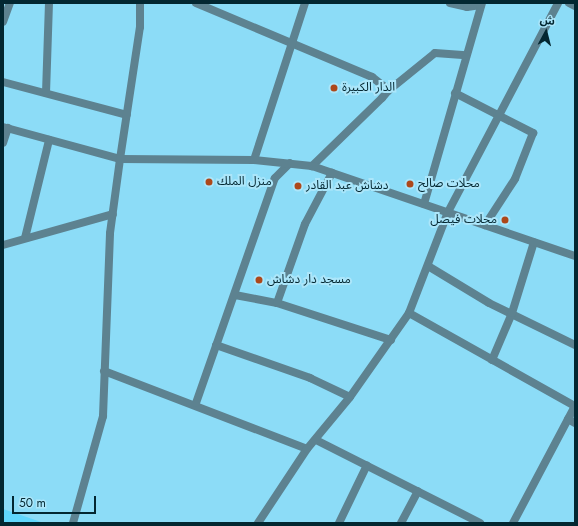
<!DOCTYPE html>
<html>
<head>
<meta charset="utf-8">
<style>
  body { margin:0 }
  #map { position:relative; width:578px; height:526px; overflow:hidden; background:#8cdcf7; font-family:Jost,"Noto Sans Arabic",sans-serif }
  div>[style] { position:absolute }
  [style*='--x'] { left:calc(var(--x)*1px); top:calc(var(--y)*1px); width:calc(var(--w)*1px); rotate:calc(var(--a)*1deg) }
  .built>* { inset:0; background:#60d7fd }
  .minor>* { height:8px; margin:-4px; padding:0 4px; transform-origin:4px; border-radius:4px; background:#5d8290 }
  .tertiary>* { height:8px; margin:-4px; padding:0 4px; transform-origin:4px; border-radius:4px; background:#5d8290 }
  .dots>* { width:11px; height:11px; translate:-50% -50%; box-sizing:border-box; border:2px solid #ace6fa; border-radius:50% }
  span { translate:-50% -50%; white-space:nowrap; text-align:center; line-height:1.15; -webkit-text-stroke:4px #ace6fa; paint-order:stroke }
  .poi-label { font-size:12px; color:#032731 }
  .left { translate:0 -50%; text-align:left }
  .right { translate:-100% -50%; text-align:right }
  .frame { position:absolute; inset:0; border:4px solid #032731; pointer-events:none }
  .north { position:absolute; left:526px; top:12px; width:40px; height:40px; -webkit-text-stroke:3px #ace6fa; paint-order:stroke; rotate:7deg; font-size:11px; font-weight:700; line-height:16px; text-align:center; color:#032731 }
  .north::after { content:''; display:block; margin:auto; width:14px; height:18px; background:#032731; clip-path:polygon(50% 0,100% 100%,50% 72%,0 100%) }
  .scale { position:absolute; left:12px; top:496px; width:84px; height:18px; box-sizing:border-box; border:2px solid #032731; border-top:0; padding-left:5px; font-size:12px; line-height:14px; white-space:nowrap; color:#032731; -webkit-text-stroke:3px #ace6fa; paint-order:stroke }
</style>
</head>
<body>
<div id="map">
  <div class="built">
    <i style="clip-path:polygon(3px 509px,44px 523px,3px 523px)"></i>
  </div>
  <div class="minor">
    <i style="--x:196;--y:3;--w:191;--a:22.8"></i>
    <i style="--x:372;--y:77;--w:16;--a:38"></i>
    <i style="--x:385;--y:87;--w:5;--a:53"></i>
    <i style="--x:388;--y:91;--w:9;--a:131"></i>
    <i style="--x:382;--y:98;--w:98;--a:135.8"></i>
    <i style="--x:450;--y:3;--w:17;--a:13"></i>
    <i style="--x:467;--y:7;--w:14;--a:-8"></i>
    <i style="--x:569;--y:3;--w:7;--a:27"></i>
    <i style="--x:3;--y:22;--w:20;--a:-70"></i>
    <i style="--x:3;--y:82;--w:128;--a:14.9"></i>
    <i style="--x:388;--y:91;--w:60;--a:-39"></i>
    <i style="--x:435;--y:53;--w:31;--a:4"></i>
    <i style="--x:46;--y:93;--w:90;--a:-88.1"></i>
    <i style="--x:455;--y:93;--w:88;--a:27.1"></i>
    <i style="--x:533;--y:133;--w:49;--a:111.4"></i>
    <i style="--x:515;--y:179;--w:55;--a:123.1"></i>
    <i style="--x:3;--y:127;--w:121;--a:15.3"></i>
    <i style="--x:120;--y:159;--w:134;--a:-81.4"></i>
    <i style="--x:140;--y:27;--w:24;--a:-90"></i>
    <i style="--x:3;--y:143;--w:16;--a:-72"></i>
    <i style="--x:254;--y:160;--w:165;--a:-72"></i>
    <i style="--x:424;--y:204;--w:209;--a:-73.9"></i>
    <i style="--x:25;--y:238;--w:101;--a:-76.2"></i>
    <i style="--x:3;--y:245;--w:114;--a:-15.7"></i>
    <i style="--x:428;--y:266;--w:71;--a:31.2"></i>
    <i style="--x:489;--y:303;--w:96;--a:26"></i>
    <i style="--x:235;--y:295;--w:43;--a:10.8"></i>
    <i style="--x:277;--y:303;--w:120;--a:18"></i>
    <i style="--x:277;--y:303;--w:84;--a:-70.5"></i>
    <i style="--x:305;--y:224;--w:58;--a:-62.1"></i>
    <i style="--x:409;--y:313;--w:190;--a:29.3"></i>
    <i style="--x:216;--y:345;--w:100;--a:19.3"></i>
    <i style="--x:310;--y:378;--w:44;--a:25.4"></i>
    <i style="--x:492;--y:360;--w:51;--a:-66.9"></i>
    <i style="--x:512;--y:313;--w:74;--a:-72.8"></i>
    <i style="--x:104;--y:371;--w:217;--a:21"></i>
    <i style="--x:196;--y:403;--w:238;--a:-70.7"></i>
    <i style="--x:275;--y:178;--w:21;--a:-45"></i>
    <i style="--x:568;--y:419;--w:8;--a:30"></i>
    <i style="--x:316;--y:440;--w:184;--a:26.8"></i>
    <i style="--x:258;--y:523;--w:89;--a:-56.5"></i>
    <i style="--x:307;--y:449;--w:67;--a:-50.4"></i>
    <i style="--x:350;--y:397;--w:103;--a:-54.9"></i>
    <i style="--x:409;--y:313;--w:108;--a:-68.9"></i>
    <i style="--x:448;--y:212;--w:236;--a:-62.2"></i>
    <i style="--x:339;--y:523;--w:64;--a:-64.2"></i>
    <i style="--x:401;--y:523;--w:36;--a:-62"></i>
    <i style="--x:513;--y:523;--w:132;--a:-62.1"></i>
  </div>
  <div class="tertiary">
    <i style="--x:73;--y:523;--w:111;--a:-74.3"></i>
    <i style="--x:103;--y:416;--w:183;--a:-87.8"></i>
    <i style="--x:110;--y:233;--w:75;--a:-82.3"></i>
    <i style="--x:120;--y:159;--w:134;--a:0.4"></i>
    <i style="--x:254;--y:160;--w:58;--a:5.9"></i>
    <i style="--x:312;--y:166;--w:278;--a:18.9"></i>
  </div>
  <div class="dots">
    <i style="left:334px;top:88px;background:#ad481a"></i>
    <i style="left:209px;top:182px;background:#ad481a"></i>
    <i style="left:410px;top:184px;background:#ad481a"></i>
    <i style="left:298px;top:186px;background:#ad481a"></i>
    <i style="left:505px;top:220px;background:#ad481a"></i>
    <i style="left:259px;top:280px;background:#ad481a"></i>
  </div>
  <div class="poi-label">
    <span class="left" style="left:342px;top:88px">الدار الكبيرة</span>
    <span class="left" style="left:217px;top:182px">منزل الملك</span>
    <span class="left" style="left:418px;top:184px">محلات صالح</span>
    <span class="left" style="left:306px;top:186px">دشاش عبد القادر</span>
    <span class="right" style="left:497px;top:220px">محلات فيصل</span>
    <span class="left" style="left:267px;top:280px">مسجد دار دشاش</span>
  </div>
  <div class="frame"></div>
  <div class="north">ش</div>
  <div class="scale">50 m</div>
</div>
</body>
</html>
